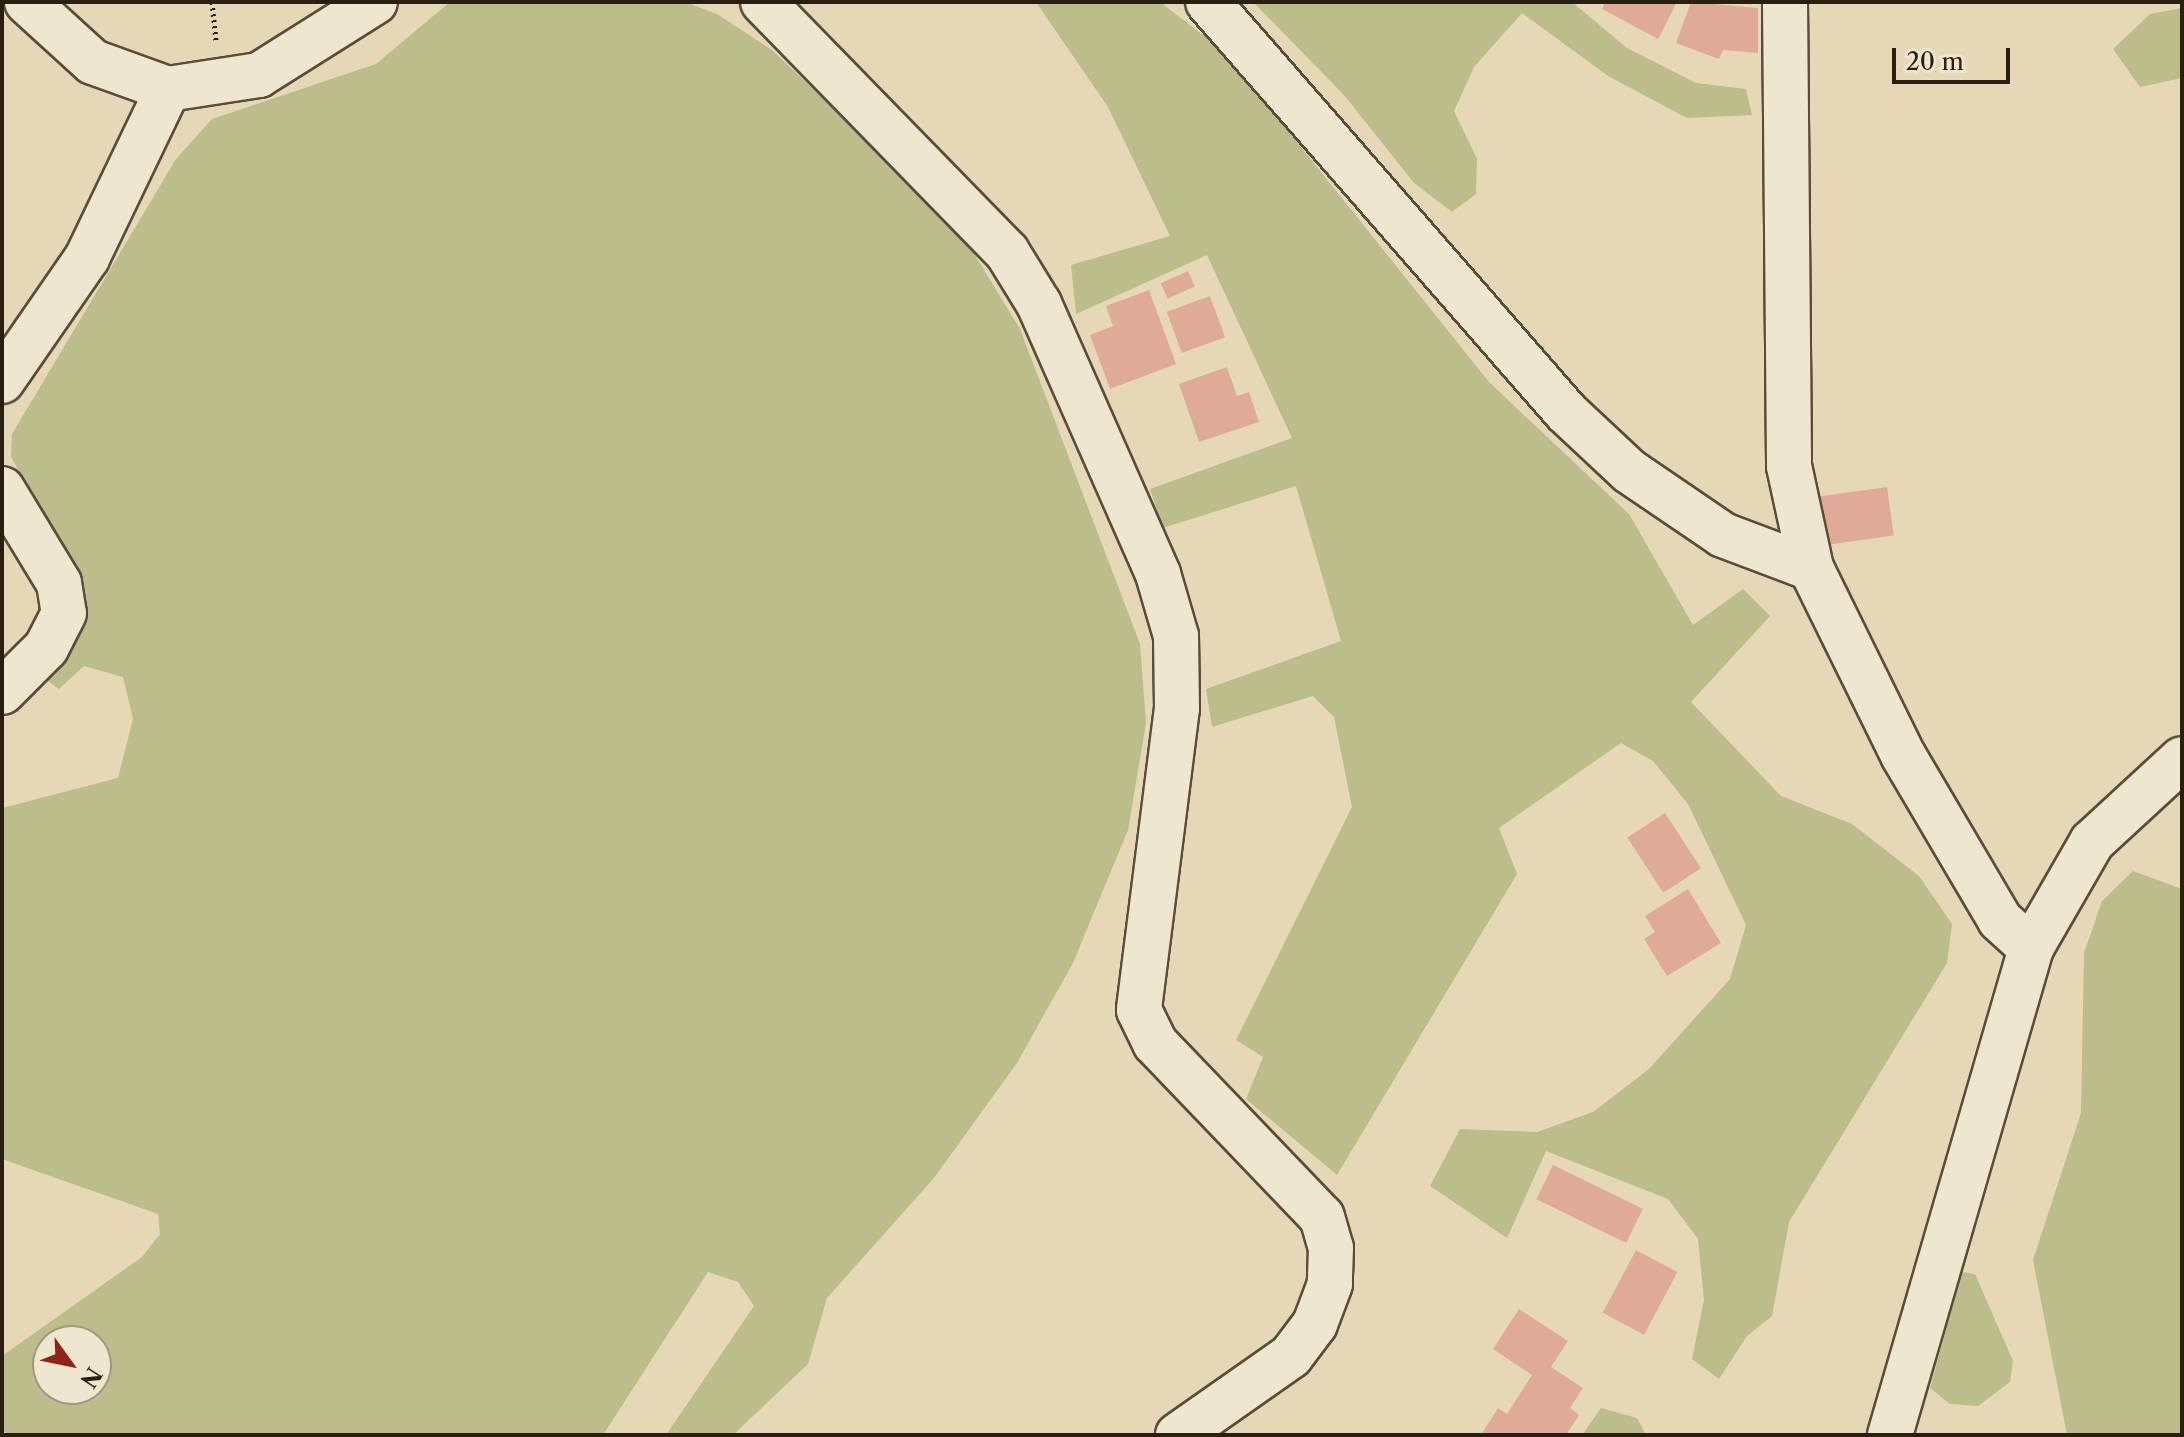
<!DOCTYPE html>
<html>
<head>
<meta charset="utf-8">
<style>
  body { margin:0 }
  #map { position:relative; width:2184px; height:1437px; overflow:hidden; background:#e6d8b7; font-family:"Libre Caslon Text",serif }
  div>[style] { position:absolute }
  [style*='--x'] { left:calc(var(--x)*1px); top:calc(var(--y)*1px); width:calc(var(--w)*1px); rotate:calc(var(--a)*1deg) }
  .green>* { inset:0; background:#bbbd8a }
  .building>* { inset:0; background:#dfab98; transform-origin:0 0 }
  .path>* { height:5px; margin-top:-2.5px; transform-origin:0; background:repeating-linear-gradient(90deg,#2a1e10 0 2px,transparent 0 6px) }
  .roads { filter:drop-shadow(2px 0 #594c3a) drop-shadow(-2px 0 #594c3a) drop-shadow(0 2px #594c3a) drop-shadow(0 -2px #594c3a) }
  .street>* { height:44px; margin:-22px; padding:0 22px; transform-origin:22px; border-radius:22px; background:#efe6d0 }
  span { translate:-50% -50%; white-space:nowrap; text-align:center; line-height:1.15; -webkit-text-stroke:6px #efe6d0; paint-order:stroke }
  .frame { position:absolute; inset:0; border:4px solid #2a1e10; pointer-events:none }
  .north { position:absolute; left:32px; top:1325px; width:80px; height:80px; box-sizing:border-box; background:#efe6d0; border:2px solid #a09683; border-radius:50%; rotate:123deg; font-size:22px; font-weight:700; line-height:32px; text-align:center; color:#2a1e10 }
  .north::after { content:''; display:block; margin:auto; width:28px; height:36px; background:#8f2418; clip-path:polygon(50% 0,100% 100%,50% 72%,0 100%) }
  .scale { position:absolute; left:1892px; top:48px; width:118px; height:36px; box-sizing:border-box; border:4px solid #2a1e10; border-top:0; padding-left:10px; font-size:24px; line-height:28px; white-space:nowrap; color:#2a1e10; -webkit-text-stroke:6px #efe6d0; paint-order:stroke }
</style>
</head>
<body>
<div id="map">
  <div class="green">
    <i style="clip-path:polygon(evenodd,450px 2px,685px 2px,717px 14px,772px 50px,958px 227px,1020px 329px,1140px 644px,1146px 723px,1128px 830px,1073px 963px,1017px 1063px,934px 1178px,827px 1298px,808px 1364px,733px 1435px,666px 1435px,754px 1306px,738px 1282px,708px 1272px,603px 1435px,8px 1435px,2px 1429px,2px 1356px,142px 1257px,160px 1234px,158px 1214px,2px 1159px,2px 808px,118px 778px,133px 719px,123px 677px,84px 666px,59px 689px,45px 679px,86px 606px,73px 565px,11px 457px,12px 434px,176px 159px,212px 119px,376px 64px,450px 2px,48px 1341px,96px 1341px,96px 1389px,48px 1389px,48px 1341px)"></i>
    <i style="clip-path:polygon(1036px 2px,1160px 2px,1225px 52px,1489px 382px,1629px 514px,1693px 625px,1743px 589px,1770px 616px,1691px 702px,1781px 796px,1852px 824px,1919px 876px,1952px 924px,1947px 963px,1789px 1222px,1772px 1316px,1747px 1336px,1719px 1379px,1692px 1359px,1704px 1300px,1698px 1239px,1668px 1199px,1546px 1151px,1507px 1238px,1430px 1186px,1460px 1129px,1537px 1132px,1593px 1112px,1649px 1069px,1730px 979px,1746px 925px,1688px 804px,1653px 761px,1621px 743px,1499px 828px,1517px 874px,1337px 1175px,1246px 1099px,1263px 1057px,1236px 1040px,1352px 807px,1334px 717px,1313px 696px,1212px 727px,1206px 689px,1341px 641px,1296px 486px,1163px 528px,1150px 489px,1292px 438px,1207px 255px,1076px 314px,1071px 265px,1170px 236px,1108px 107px)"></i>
    <i style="clip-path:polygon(1253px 2px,1572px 2px,1627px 48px,1696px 83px,1746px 89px,1752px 115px,1687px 118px,1608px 76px,1522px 13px,1474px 67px,1454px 111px,1477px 159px,1476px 194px,1452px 212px,1414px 183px,1344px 95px)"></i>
    <i style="clip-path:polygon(2182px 8px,2182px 78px,2140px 87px,2113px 49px,2150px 14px)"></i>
    <i style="clip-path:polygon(2133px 871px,2182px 889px,2182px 1435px,2067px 1435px,2033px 1260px,2081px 1113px,2084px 953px,2102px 901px)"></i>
    <i style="clip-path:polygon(1962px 1272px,1975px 1274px,2013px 1361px,2010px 1382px,1978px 1406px,1950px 1404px,1930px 1388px)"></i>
    <i style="clip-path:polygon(1601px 1408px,1637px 1418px,1646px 1435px,1582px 1435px)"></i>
  </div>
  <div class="building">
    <i style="clip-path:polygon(1605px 2px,1677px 2px,1658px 39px,1602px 9px)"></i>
    <i style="clip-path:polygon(1691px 2px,1758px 8px,1758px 53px,1723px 50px,1719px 59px,1676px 43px)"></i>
    <i style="left:1188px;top:271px;width:17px;height:30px;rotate:66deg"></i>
    <i style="clip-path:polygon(1149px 290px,1176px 364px,1110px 389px,1090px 335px,1113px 326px,1106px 306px)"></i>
    <i style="left:1210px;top:296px;width:44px;height:46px;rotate:70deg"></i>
    <i style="clip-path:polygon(1227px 367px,1237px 396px,1249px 392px,1259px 422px,1199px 442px,1179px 384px)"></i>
    <i style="left:1887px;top:487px;width:49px;height:67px;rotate:82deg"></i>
    <i style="left:1665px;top:813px;width:66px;height:45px;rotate:57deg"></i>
    <i style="clip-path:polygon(1688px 889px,1721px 943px,1667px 976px,1644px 939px,1655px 932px,1645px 916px)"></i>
    <i style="left:1553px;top:1165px;width:100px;height:38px;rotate:26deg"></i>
    <i style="left:1636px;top:1250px;width:47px;height:71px;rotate:28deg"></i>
    <i style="clip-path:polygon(1519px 1309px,1568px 1341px,1551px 1367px,1583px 1388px,1570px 1408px,1579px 1415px,1566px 1435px,1481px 1435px,1498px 1408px,1507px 1414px,1532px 1375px,1493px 1349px)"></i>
  </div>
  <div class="path">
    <i style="--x:212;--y:2;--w:39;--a:84"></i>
  </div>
  <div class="roads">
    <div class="street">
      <i style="--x:27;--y:2;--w:89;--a:42.3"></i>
      <i style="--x:93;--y:62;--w:80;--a:19.8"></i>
      <i style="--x:168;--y:89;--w:92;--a:-8.7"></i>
      <i style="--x:259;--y:75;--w:137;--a:-32.2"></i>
      <i style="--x:763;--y:2;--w:349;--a:45.7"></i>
      <i style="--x:1007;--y:252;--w:61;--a:58.4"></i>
      <i style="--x:1039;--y:304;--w:295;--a:66.2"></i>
      <i style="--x:1158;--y:574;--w:65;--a:73.8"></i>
      <i style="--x:1176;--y:636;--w:72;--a:89.2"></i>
      <i style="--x:1177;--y:708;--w:304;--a:97.2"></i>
      <i style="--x:1139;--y:1010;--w:37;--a:64"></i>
      <i style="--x:1155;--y:1043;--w:241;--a:46.2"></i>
      <i style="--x:1322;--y:1217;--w:32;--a:74"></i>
      <i style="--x:1331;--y:1248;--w:36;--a:92"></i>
      <i style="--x:1330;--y:1284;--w:43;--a:110.6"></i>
      <i style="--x:1315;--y:1324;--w:40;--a:127"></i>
      <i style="--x:1291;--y:1356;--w:138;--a:145"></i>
      <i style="--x:1208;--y:2;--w:544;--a:48.87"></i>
      <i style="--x:1566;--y:412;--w:86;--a:43.1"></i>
      <i style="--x:1629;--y:471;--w:114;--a:34.2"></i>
      <i style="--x:1723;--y:535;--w:94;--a:20.6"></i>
      <i style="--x:1785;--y:2;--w:464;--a:89.5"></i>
      <i style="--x:1789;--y:466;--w:104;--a:77.8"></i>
      <i style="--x:1811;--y:568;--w:208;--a:63.8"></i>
      <i style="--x:1903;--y:755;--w:191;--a:59.5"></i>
      <i style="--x:2000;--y:920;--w:42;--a:42.1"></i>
      <i style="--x:2;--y:381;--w:150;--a:-55.4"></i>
      <i style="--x:87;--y:258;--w:187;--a:-64.4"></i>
      <i style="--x:2;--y:489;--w:110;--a:58.8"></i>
      <i style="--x:59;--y:583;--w:30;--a:81"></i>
      <i style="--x:64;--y:613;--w:39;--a:117"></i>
      <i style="--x:46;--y:648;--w:62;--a:135"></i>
      <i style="--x:1890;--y:1435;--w:507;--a:-73.85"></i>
      <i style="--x:2031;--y:948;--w:122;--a:-60.1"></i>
      <i style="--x:2092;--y:842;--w:122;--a:-42.7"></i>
    </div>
  </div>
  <div class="frame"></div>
  <div class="north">N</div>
  <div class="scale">20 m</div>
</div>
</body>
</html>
